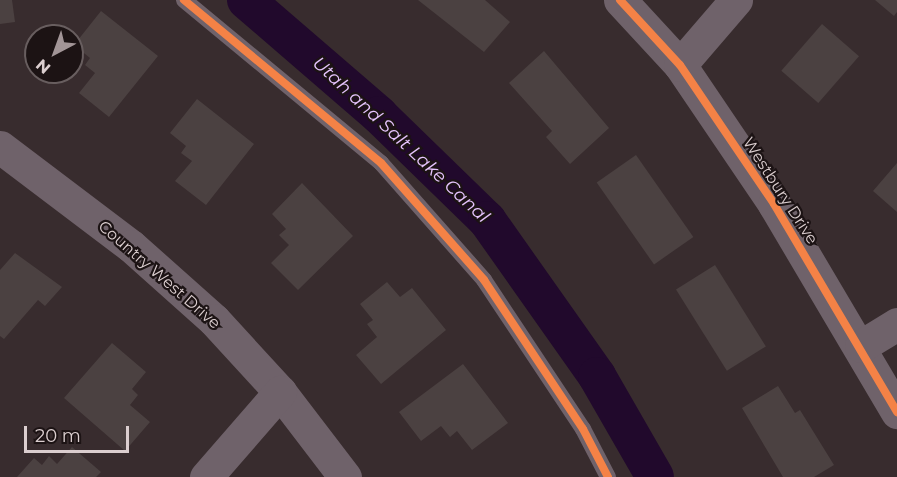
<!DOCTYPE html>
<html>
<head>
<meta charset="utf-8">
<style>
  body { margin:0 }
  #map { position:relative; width:897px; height:477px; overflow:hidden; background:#382c2e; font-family:Montserrat,sans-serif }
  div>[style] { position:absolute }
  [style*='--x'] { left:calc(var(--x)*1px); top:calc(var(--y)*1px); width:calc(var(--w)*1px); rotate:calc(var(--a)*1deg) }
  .canal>* { height:38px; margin:-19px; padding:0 19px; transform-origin:19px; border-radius:19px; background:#21092c }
  .building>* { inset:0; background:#4b4141; transform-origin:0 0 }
  .lane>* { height:16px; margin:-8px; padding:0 8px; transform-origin:8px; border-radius:8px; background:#6f626a }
  .street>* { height:33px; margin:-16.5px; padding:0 16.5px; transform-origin:16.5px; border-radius:16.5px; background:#6f626a }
  .cycleway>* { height:8px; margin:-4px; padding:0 4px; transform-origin:4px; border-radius:4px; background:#f48246 }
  span { translate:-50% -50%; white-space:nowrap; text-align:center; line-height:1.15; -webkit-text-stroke:4.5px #1c1314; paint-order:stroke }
  .street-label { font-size:16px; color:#dbcecf }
  .water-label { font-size:18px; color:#e6c4fe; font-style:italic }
  .north { position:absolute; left:24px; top:24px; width:60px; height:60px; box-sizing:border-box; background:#1c1314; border:2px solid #685e5f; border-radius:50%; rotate:221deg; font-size:16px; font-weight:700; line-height:24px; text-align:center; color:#dbcecf }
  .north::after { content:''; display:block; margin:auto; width:21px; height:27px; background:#a29597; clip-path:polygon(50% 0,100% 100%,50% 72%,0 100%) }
  .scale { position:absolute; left:24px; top:426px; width:105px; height:27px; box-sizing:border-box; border:3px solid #dbcecf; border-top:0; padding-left:8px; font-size:18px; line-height:21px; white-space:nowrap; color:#dbcecf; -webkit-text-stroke:4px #1c1314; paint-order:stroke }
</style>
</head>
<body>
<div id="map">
  <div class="canal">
    <i style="--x:246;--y:0;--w:176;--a:40.8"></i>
    <i style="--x:379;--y:115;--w:151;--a:44.2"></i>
    <i style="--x:487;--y:220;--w:191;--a:54.8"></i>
    <i style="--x:597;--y:376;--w:116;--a:60.1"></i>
  </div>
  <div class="building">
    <i style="clip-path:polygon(0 0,12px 0,15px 22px,0 24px)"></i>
    <i style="clip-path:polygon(418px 0,485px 0,510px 22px,484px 52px)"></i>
    <i style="clip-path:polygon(875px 0,897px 0,897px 12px,894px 16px)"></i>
    <i style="clip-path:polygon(101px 11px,158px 56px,109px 117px,79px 93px,95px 73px,85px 65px,90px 58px,74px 45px)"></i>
    <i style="left:822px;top:24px;width:49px;height:62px;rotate:41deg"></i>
    <i style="clip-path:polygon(544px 51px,609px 128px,570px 164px,546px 137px,552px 131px,509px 83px)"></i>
    <i style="clip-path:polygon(197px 99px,254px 144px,206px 205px,175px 181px,192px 161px,181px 153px,186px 146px,170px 133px)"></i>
    <i style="left:636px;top:155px;width:100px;height:48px;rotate:55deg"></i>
    <i style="clip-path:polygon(897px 163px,897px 212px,873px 191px)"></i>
    <i style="clip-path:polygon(302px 183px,353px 236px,298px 290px,271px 263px,289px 245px,279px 235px,286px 229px,272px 214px)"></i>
    <i style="clip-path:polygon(15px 253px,62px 287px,45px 306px,38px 300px,4px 339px,0 336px,0 270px)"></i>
    <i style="left:715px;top:265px;width:96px;height:46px;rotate:58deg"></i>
    <i style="clip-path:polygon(387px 282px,400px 297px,412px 288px,446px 330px,381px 384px,356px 355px,377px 337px,367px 324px,373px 320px,360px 304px)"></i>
    <i style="clip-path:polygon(112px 343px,146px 372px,132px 389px,138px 395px,130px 405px,150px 422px,125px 451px,64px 398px)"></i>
    <i style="clip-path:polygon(463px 364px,508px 423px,472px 450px,457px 431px,450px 437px,441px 426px,421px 441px,399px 412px)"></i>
    <i style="clip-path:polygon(778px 386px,795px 413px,800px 410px,834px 465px,814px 477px,783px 477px,742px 408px)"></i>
    <i style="clip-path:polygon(72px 447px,101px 472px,96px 477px,17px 477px,34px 458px,42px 465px,49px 456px,57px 464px)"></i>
  </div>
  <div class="lane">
    <i style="--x:184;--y:0;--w:256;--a:39.6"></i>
    <i style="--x:381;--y:163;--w:156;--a:48.6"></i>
    <i style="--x:484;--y:280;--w:179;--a:56.4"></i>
    <i style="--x:583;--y:429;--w:54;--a:62.5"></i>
  </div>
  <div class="street">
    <i style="--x:620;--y:0;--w:88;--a:47.3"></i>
    <i style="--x:680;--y:65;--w:168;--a:55.9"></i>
    <i style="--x:774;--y:204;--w:242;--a:59.4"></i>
    <i style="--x:680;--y:65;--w:86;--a:-49.3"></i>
    <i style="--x:0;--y:147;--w:164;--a:37.1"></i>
    <i style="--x:131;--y:246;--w:111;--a:41.7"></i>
    <i style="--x:214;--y:320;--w:98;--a:47.5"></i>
    <i style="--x:280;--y:392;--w:107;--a:52.6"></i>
    <i style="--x:861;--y:346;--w:42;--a:-31.4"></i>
    <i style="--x:206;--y:477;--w:113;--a:-49"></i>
  </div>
  <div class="cycleway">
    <i style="--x:184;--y:0;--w:256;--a:39.6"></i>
    <i style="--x:381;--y:163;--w:156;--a:48.6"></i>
    <i style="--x:484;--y:280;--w:179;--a:56.4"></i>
    <i style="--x:583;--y:429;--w:54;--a:62.5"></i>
    <i style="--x:620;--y:0;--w:88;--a:47.3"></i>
    <i style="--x:680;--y:65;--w:168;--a:55.9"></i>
    <i style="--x:774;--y:204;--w:242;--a:59.4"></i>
  </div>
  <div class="street-label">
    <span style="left:780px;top:191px;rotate:57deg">Westbury Drive</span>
    <span style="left:159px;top:275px;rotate:41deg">Country West Drive</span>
  </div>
  <div class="water-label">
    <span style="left:401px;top:140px;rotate:43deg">Utah and Salt Lake Canal</span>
  </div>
  <div class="north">N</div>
  <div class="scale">20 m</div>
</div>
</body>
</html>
